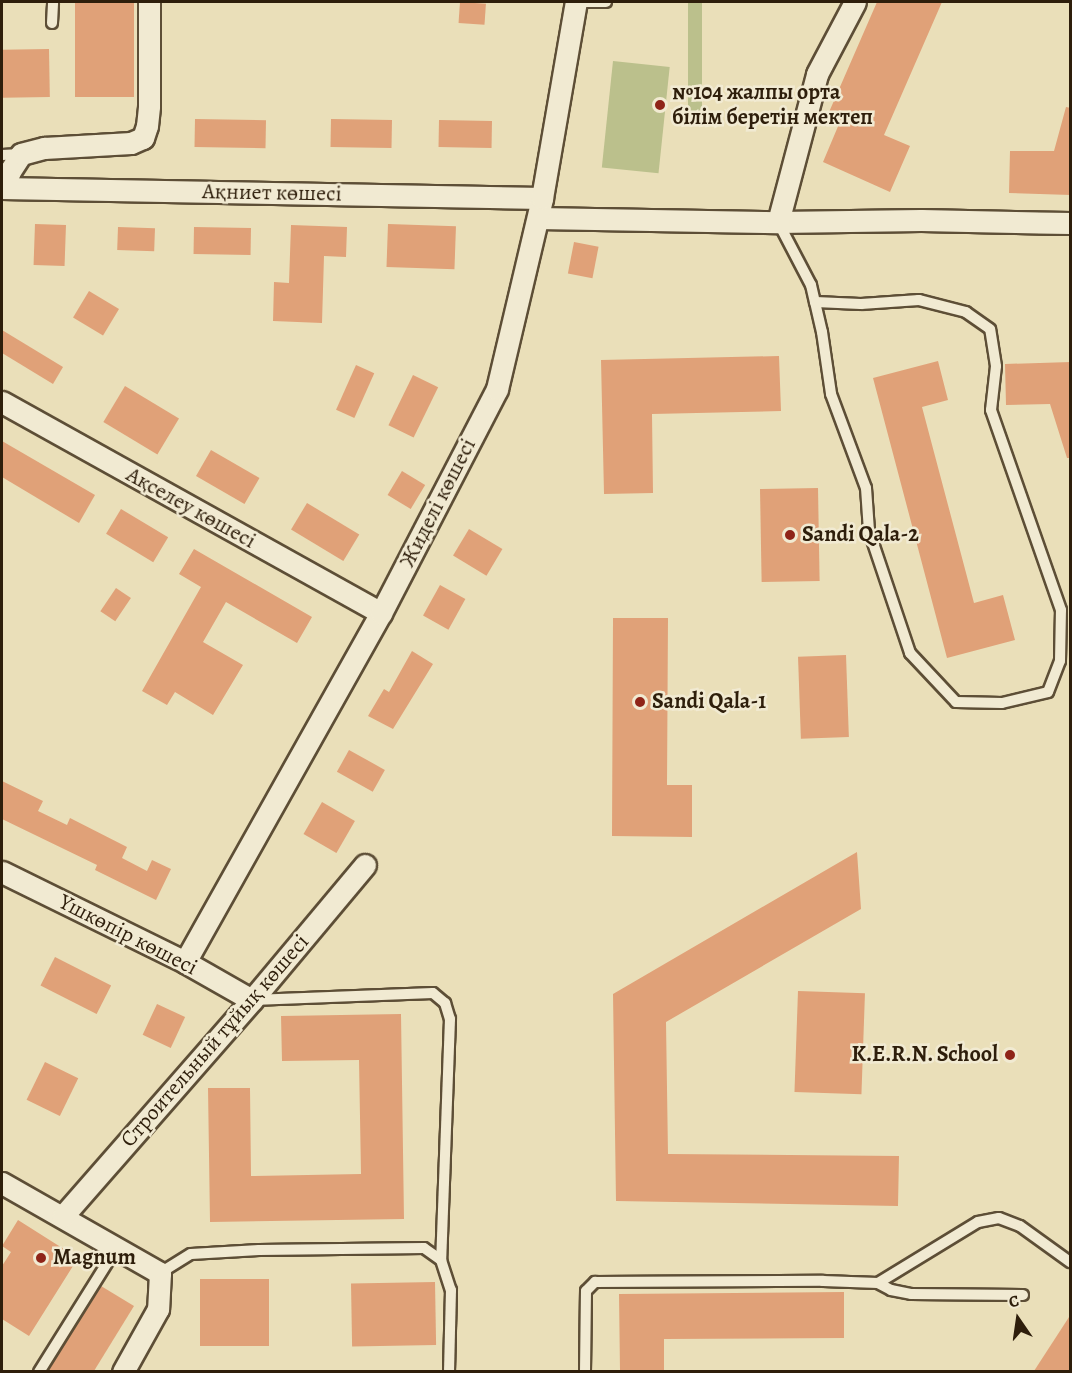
<!DOCTYPE html>
<html>
<head>
<meta charset="utf-8">
<style>
  body { margin:0 }
  #map { position:relative; width:1072px; height:1373px; overflow:hidden; background:#eadfb9; font-family:Alegreya,serif }
  div>[style] { position:absolute }
  [style*='--x'] { left:calc(var(--x)*1px); top:calc(var(--y)*1px); width:calc(var(--w)*1px); rotate:calc(var(--a)*1deg) }
  .green>* { inset:0; background:#bbc08c; transform-origin:0 0 }
  .building>* { inset:0; background:#e0a178; transform-origin:0 0 }
  .roads { filter:drop-shadow(2px 0 #5d4e36) drop-shadow(-2px 0 #5d4e36) drop-shadow(0 2px #5d4e36) drop-shadow(0 -2px #5d4e36) }
  .service>* { height:10px; margin:-5px; padding:0 5px; transform-origin:5px; border-radius:5px; background:#f1ead2 }
  .minor>* { height:21px; margin:-10.5px; padding:0 10.5px; transform-origin:10.5px; border-radius:10.5px; background:#f1ead2 }
  .dots>* { width:16px; height:16px; translate:-50% -50%; box-sizing:border-box; border:3px solid #f1ead2; border-radius:50% }
  span { translate:-50% -50%; white-space:nowrap; text-align:center; line-height:1.15; -webkit-text-stroke:5px #f1ead2; paint-order:stroke }
  .poi-label { font-size:22px; color:#2e1e0b; font-weight:700 }
  .left { translate:0 -50%; text-align:left }
  .right { translate:-100% -50%; text-align:right }
  .street-label { font-size:22px; color:#2e1e0b }
  .frame { position:absolute; inset:0; border:3px solid #2e1e0b; pointer-events:none }
  .north { position:absolute; left:988px; top:1289px; width:60px; height:60px; -webkit-text-stroke:4px #f1ead2; paint-order:stroke; rotate:347deg; font-size:16px; font-weight:700; line-height:24px; text-align:center; color:#2e1e0b }
  .north::after { content:''; display:block; margin:auto; width:21px; height:27px; background:#2e1e0b; clip-path:polygon(50% 0,100% 100%,50% 72%,0 100%) }
</style>
</head>
<body>
<div id="map">
  <div class="green">
    <i style="left:688px;top:2px;width:14px;height:114px"></i>
    <i style="left:613px;top:61px;width:57px;height:107px;rotate:6deg"></i>
  </div>
  <div class="building">
    <i style="left:75px;top:2px;width:59px;height:95px"></i>
    <i style="left:460px;top:2px;width:26px;height:21px;rotate:4deg"></i>
    <i style="clip-path:polygon(877px 2px,942px 2px,884px 135px,910px 146px,890px 192px,823px 162px,839px 124px,826px 119px)"></i>
    <i style="left:49px;top:49px;width:48px;height:47px;rotate:89deg"></i>
    <i style="clip-path:polygon(1066px 107px,1071px 108px,1071px 195px,1009px 193px,1010px 151px,1054px 151px)"></i>
    <i style="left:195px;top:119px;width:71px;height:28px;rotate:1deg"></i>
    <i style="left:331px;top:119px;width:61px;height:28px;rotate:1deg"></i>
    <i style="left:439px;top:120px;width:53px;height:27px;rotate:1deg"></i>
    <i style="left:35px;top:224px;width:31px;height:41px;rotate:2deg"></i>
    <i style="left:388px;top:224px;width:68px;height:43px;rotate:2deg"></i>
    <i style="clip-path:polygon(291px 225px,347px 227px,346px 257px,324px 256px,322px 323px,273px 321px,274px 282px,289px 283px)"></i>
    <i style="left:118px;top:227px;width:37px;height:23px;rotate:2deg"></i>
    <i style="left:194px;top:227px;width:57px;height:27px;rotate:1deg"></i>
    <i style="left:574px;top:242px;width:25px;height:32px;rotate:11deg"></i>
    <i style="left:89px;top:291px;width:35px;height:31px;rotate:31deg"></i>
    <i style="clip-path:polygon(2px 330px,63px 367px,53px 384px,2px 353px)"></i>
    <i style="clip-path:polygon(779px 356px,781px 411px,652px 414px,653px 493px,604px 494px,601px 360px)"></i>
    <i style="clip-path:polygon(938px 361px,948px 400px,922px 407px,974px 603px,1003px 595px,1015px 640px,947px 658px,873px 378px)"></i>
    <i style="clip-path:polygon(1071px 362px,1071px 458px,1067px 458px,1050px 404px,1006px 405px,1005px 364px)"></i>
    <i style="left:356px;top:365px;width:20px;height:49px;rotate:24deg"></i>
    <i style="left:413px;top:375px;width:28px;height:56px;rotate:26deg"></i>
    <i style="left:125px;top:386px;width:63px;height:42px;rotate:31deg"></i>
    <i style="clip-path:polygon(2px 441px,95px 495px,79px 523px,2px 477px)"></i>
    <i style="left:211px;top:450px;width:56px;height:30px;rotate:30deg"></i>
    <i style="left:402px;top:471px;width:27px;height:28px;rotate:31deg"></i>
    <i style="left:818px;top:488px;width:93px;height:58px;rotate:89deg"></i>
    <i style="left:307px;top:503px;width:61px;height:31px;rotate:31deg"></i>
    <i style="left:121px;top:509px;width:55px;height:29px;rotate:31deg"></i>
    <i style="left:469px;top:529px;width:39px;height:31px;rotate:31deg"></i>
    <i style="clip-path:polygon(194px 549px,312px 617px,297px 643px,226px 602px,203px 642px,243px 665px,213px 715px,175px 692px,167px 705px,142px 691px,201px 587px,179px 574px)"></i>
    <i style="left:440px;top:585px;width:29px;height:35px;rotate:29deg"></i>
    <i style="left:116px;top:588px;width:18px;height:28px;rotate:34deg"></i>
    <i style="clip-path:polygon(613px 618px,668px 618px,667px 785px,692px 785px,692px 837px,612px 836px)"></i>
    <i style="clip-path:polygon(412px 651px,433px 664px,393px 729px,368px 716px,384px 689px,389px 692px)"></i>
    <i style="left:846px;top:655px;width:82px;height:48px;rotate:88deg"></i>
    <i style="left:349px;top:750px;width:41px;height:25px;rotate:29deg"></i>
    <i style="clip-path:polygon(2px 781px,43px 801px,38px 811px,67px 825px,70px 818px,127px 847px,122px 858px,147px 871px,152px 860px,171px 869px,156px 900px,95px 870px,97px 865px,2px 819px)"></i>
    <i style="left:322px;top:802px;width:38px;height:37px;rotate:30deg"></i>
    <i style="clip-path:polygon(857px 852px,861px 909px,666px 1022px,668px 1154px,899px 1156px,898px 1206px,616px 1201px,613px 994px)"></i>
    <i style="left:55px;top:957px;width:63px;height:32px;rotate:27deg"></i>
    <i style="left:798px;top:991px;width:67px;height:101px;rotate:2deg"></i>
    <i style="left:157px;top:1004px;width:31px;height:34px;rotate:25deg"></i>
    <i style="clip-path:polygon(401px 1014px,404px 1219px,210px 1222px,208px 1088px,250px 1088px,251px 1176px,361px 1174px,359px 1060px,282px 1061px,281px 1016px)"></i>
    <i style="left:45px;top:1062px;width:37px;height:42px;rotate:26deg"></i>
    <i style="clip-path:polygon(18px 1220px,78px 1258px,29px 1336px,2px 1319px,2px 1266px,11px 1252px,2px 1246px)"></i>
    <i style="left:200px;top:1279px;width:69px;height:67px"></i>
    <i style="left:435px;top:1282px;width:63px;height:84px;rotate:89deg"></i>
    <i style="clip-path:polygon(101px 1286px,134px 1306px,94px 1371px,48px 1371px)"></i>
    <i style="clip-path:polygon(844px 1292px,844px 1338px,664px 1339px,664px 1371px,620px 1371px,619px 1294px)"></i>
    <i style="clip-path:polygon(1071px 1314px,1071px 1371px,1034px 1371px)"></i>
  </div>
  <div class="roads">
    <div class="service">
      <i style="--x:576;--y:2;--w:30;--a:0"></i>
      <i style="--x:52;--y:23;--w:21;--a:-87"></i>
      <i style="--x:2;--y:155;--w:19;--a:-3"></i>
      <i style="--x:778;--y:222;--w:71;--a:62.4"></i>
      <i style="--x:811;--y:285;--w:17;--a:77"></i>
      <i style="--x:815;--y:302;--w:31;--a:77"></i>
      <i style="--x:822;--y:332;--w:63;--a:81.7"></i>
      <i style="--x:831;--y:394;--w:100;--a:69.6"></i>
      <i style="--x:866;--y:488;--w:43;--a:86"></i>
      <i style="--x:869;--y:531;--w:129;--a:71.4"></i>
      <i style="--x:910;--y:653;--w:67;--a:46.8"></i>
      <i style="--x:956;--y:702;--w:46;--a:1.2"></i>
      <i style="--x:1002;--y:703;--w:47;--a:-13.4"></i>
      <i style="--x:1048;--y:692;--w:33;--a:-69"></i>
      <i style="--x:1060;--y:661;--w:51;--a:-88.9"></i>
      <i style="--x:1061;--y:610;--w:212;--a:-109.3"></i>
      <i style="--x:991;--y:410;--w:44;--a:-83.5"></i>
      <i style="--x:996;--y:366;--w:37;--a:-99"></i>
      <i style="--x:990;--y:329;--w:29;--a:-145"></i>
      <i style="--x:966;--y:312;--w:49;--a:-165.7"></i>
      <i style="--x:919;--y:300;--w:58;--a:176.1"></i>
      <i style="--x:861;--y:304;--w:46;--a:-177.5"></i>
      <i style="--x:253;--y:1000;--w:180;--a:-2.2"></i>
      <i style="--x:433;--y:993;--w:16;--a:40"></i>
      <i style="--x:445;--y:1003;--w:17;--a:73"></i>
      <i style="--x:450;--y:1019;--w:241;--a:92.1"></i>
      <i style="--x:160;--y:1273;--w:36;--a:-32"></i>
      <i style="--x:191;--y:1254;--w:68;--a:-3.4"></i>
      <i style="--x:259;--y:1250;--w:165;--a:-0.7"></i>
      <i style="--x:424;--y:1248;--w:21;--a:35"></i>
      <i style="--x:441;--y:1260;--w:32;--a:72"></i>
      <i style="--x:451;--y:1290;--w:82;--a:91.4"></i>
      <i style="--x:878;--y:1283;--w:15;--a:28"></i>
      <i style="--x:891;--y:1290;--w:20;--a:11"></i>
      <i style="--x:911;--y:1294;--w:112;--a:0.5"></i>
      <i style="--x:39;--y:1372;--w:147;--a:-58"></i>
      <i style="--x:585;--y:1372;--w:81;--a:-89.3"></i>
      <i style="--x:586;--y:1291;--w:13;--a:-45"></i>
      <i style="--x:595;--y:1282;--w:228;--a:-0.3"></i>
      <i style="--x:823;--y:1281;--w:55;--a:2.1"></i>
      <i style="--x:878;--y:1283;--w:117;--a:-31.4"></i>
      <i style="--x:978;--y:1222;--w:21;--a:-11"></i>
      <i style="--x:999;--y:1218;--w:22;--a:21"></i>
      <i style="--x:1020;--y:1226;--w:62;--a:35.8"></i>
    </div>
    <div class="minor">
      <i style="--x:2;--y:188;--w:540;--a:1.06"></i>
      <i style="--x:4;--y:188;--w:18;--a:-71"></i>
      <i style="--x:10;--y:171;--w:20;--a:-57"></i>
      <i style="--x:21;--y:154;--w:24;--a:-15"></i>
      <i style="--x:44;--y:148;--w:87;--a:-3.3"></i>
      <i style="--x:131;--y:143;--w:13;--a:-23"></i>
      <i style="--x:143;--y:138;--w:13;--a:-72"></i>
      <i style="--x:147;--y:126;--w:20;--a:-84"></i>
      <i style="--x:149;--y:106;--w:104;--a:-90"></i>
      <i style="--x:538;--y:218;--w:240;--a:1"></i>
      <i style="--x:778;--y:222;--w:143;--a:-0.8"></i>
      <i style="--x:921;--y:220;--w:149;--a:1.2"></i>
      <i style="--x:778;--y:222;--w:153;--a:-75.2"></i>
      <i style="--x:817;--y:74;--w:81;--a:-62.2"></i>
      <i style="--x:2;--y:402;--w:434;--a:29.1"></i>
      <i style="--x:2;--y:872;--w:204;--a:26.2"></i>
      <i style="--x:185;--y:962;--w:77;--a:29.6"></i>
      <i style="--x:185;--y:962;--w:400;--a:-60.7"></i>
      <i style="--x:381;--y:613;--w:252;--a:-62.6"></i>
      <i style="--x:497;--y:389;--w:196;--a:-76.7"></i>
      <i style="--x:542;--y:198;--w:199;--a:-80.2"></i>
      <i style="--x:2;--y:1183;--w:182;--a:29.7"></i>
      <i style="--x:160;--y:1273;--w:36;--a:93"></i>
      <i style="--x:158;--y:1309;--w:72;--a:119.1"></i>
      <i style="--x:63;--y:1216;--w:287;--a:-48.8"></i>
      <i style="--x:252;--y:1000;--w:176;--a:-50.1"></i>
    </div>
  </div>
  <div class="dots">
    <i style="left:660px;top:105px;background:#8f2418"></i>
    <i style="left:790px;top:535px;background:#8f2418"></i>
    <i style="left:640px;top:702px;background:#8f2418"></i>
    <i style="left:1010px;top:1055px;background:#8f2418"></i>
    <i style="left:41px;top:1258px;background:#8f2418"></i>
  </div>
  <div class="poi-label">
    <span class="left" style="left:672px;top:105px">№104 жалпы орта<br>білім беретін мектеп</span>
    <span class="left" style="left:802px;top:535px">Sandi Qala-2</span>
    <span class="left" style="left:652px;top:702px">Sandi Qala-1</span>
    <span class="right" style="left:998px;top:1055px">K.E.R.N. School</span>
    <span class="left" style="left:53px;top:1258px">Magnum</span>
  </div>
  <div class="street-label">
    <span style="left:272px;top:193px;rotate:1deg">Ақниет көшесі</span>
    <span style="left:438px;top:503px;rotate:-63deg">Жиделі көшесі</span>
    <span style="left:191px;top:508px;rotate:29deg">Ақселеу көшесі</span>
    <span style="left:128px;top:935px;rotate:27deg">Үшкөпір көшесі</span>
    <span style="left:215px;top:1041px;rotate:-49deg">Строительный тұйық көшесі</span>
  </div>
  <div class="frame"></div>
  <div class="north">С</div>
</div>
</body>
</html>
